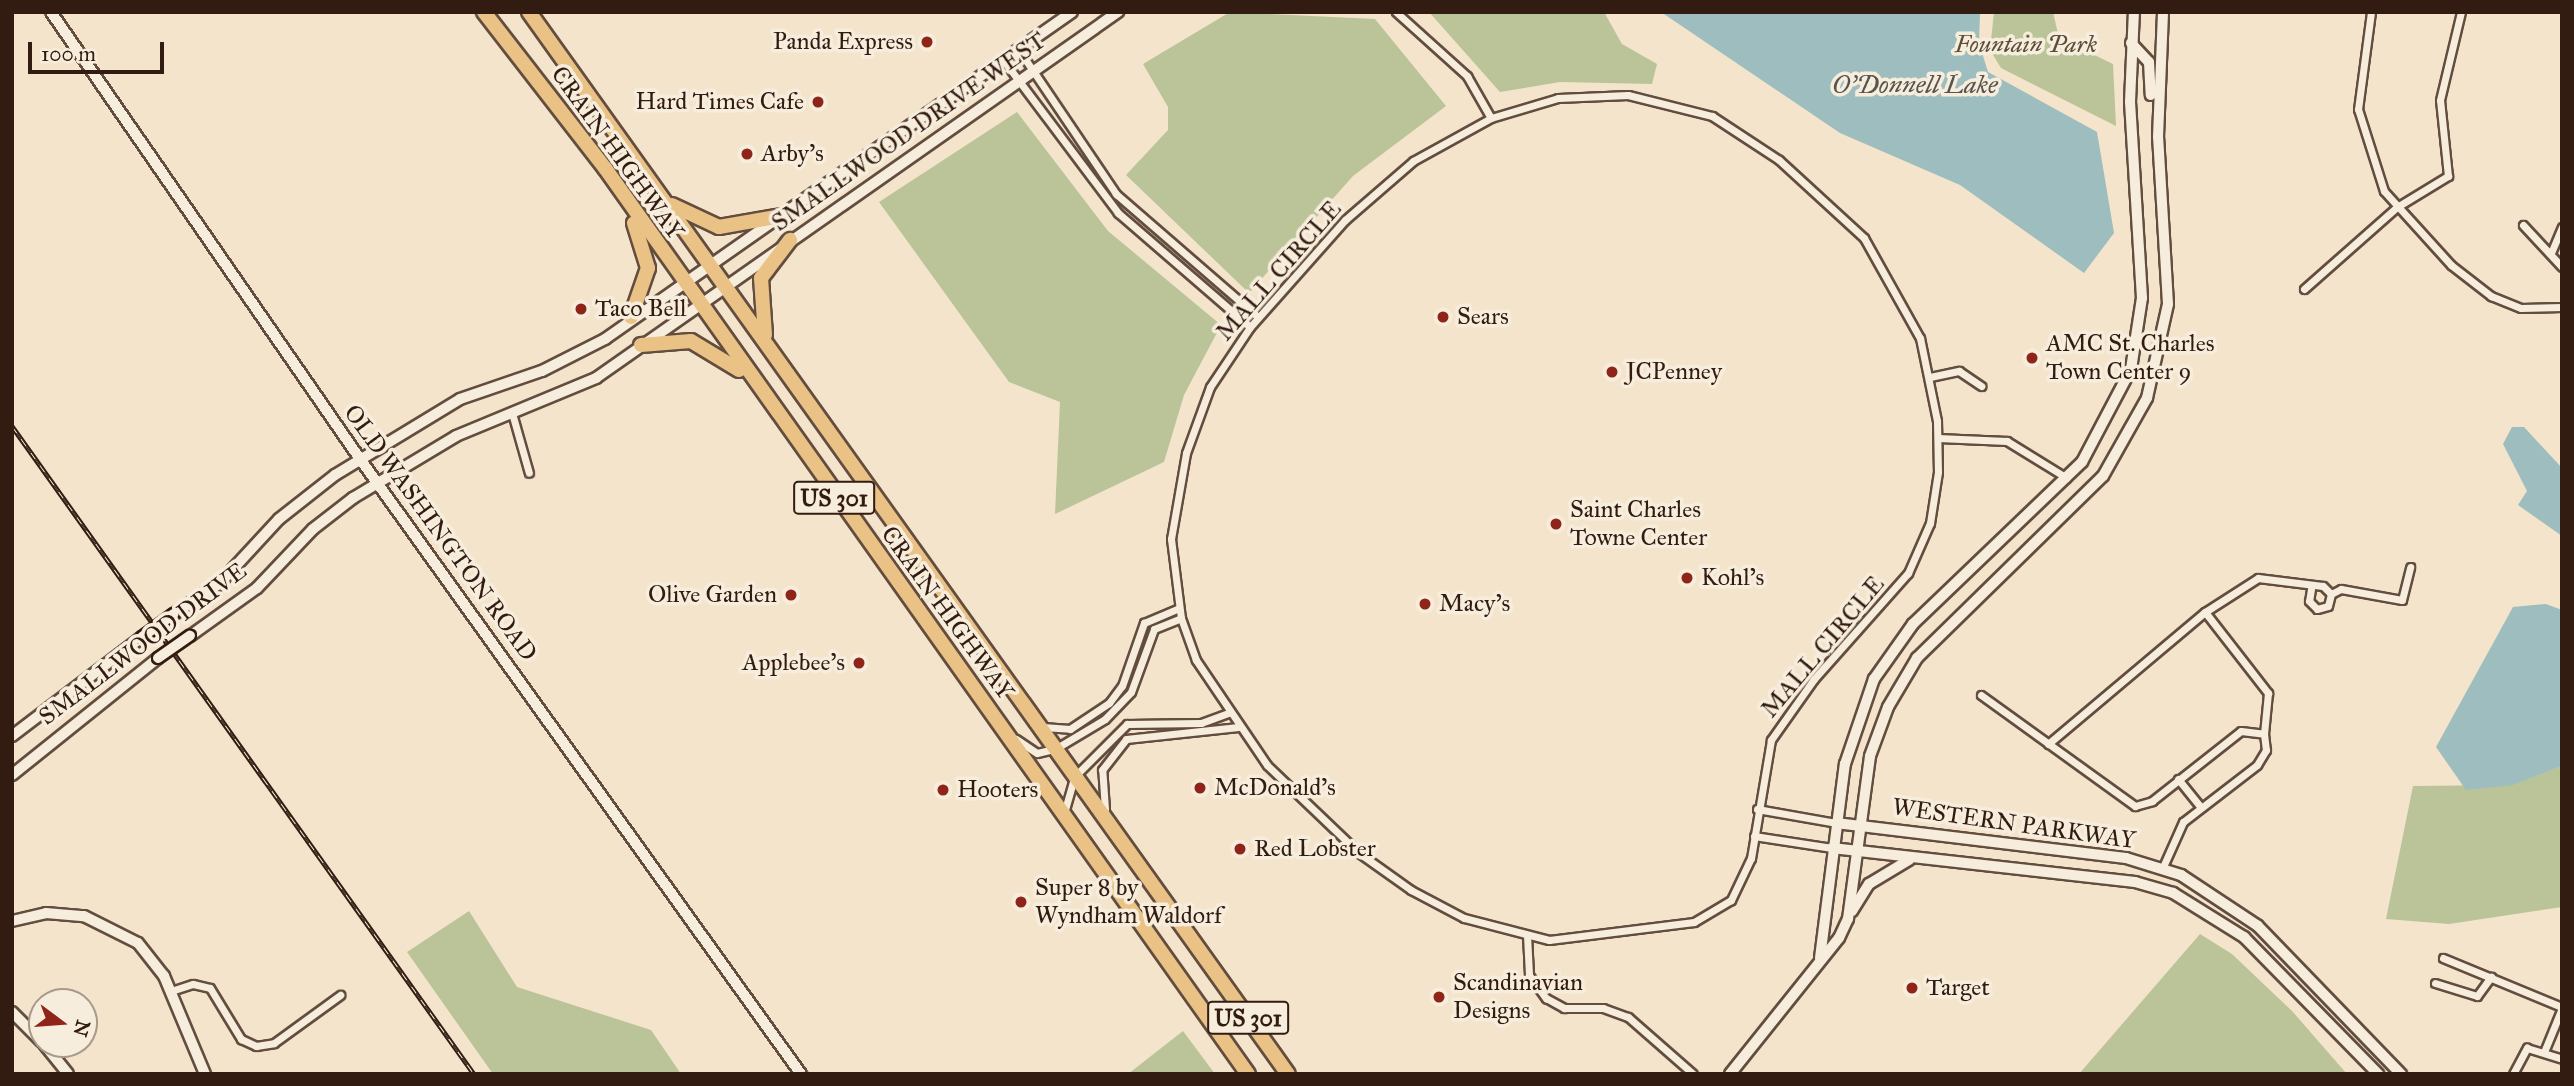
<!DOCTYPE html>
<html>
<head>
<meta charset="utf-8">
<style>
  body { margin:0 }
  #map { position:relative; width:2574px; height:1086px; overflow:hidden; background:#f3e4cb; font-family:"IM FELL Great Primer",serif }
  div>[style] { position:absolute }
  [style*='--x'] { left:calc(var(--x)*1px); top:calc(var(--y)*1px); width:calc(var(--w)*1px); rotate:calc(var(--a)*1deg) }
  .green>* { inset:0; background:#bac498 }
  .water>* { inset:0; background:#9dbdbe }
  .roads { filter:drop-shadow(2px 0 #624d3f) drop-shadow(-2px 0 #624d3f) drop-shadow(0 2px #624d3f) drop-shadow(0 -2px #624d3f) }
  .street>* { height:7px; margin:-3.5px; padding:0 3.5px; transform-origin:3.5px; border-radius:3.5px; background:#f7eddd }
  .secondary>* { height:10px; margin:-5px; padding:0 5px; transform-origin:5px; border-radius:5px; background:#f7eddd }
  .highway>* { height:14px; margin:-7px; padding:0 7px; transform-origin:7px; border-radius:7px; background:#eac286 }
  .rail>* { height:5px; margin-top:-2.5px; transform-origin:0; background:repeating-linear-gradient(90deg,#f7eddd 0 8px,#321b10 0 16px); box-sizing:border-box; border-block:2px solid #321b10 }
  .bridges { filter:drop-shadow(2px 0 #321b10) drop-shadow(-2px 0 #321b10) drop-shadow(0 2px #321b10) drop-shadow(0 -2px #321b10) }
  .secondary-bridge>* { height:10px; margin:-5px; padding:0 5px; transform-origin:5px; border-radius:5px; background:#f7eddd }
  .dots>* { width:19px; height:19px; translate:-50% -50%; box-sizing:border-box; border:4px solid #f7eddd; border-radius:50% }
  span { translate:-50% -50%; white-space:nowrap; text-align:center; line-height:1.15; -webkit-text-stroke:7px #f7eddd; paint-order:stroke }
  .shield-label span { padding:2px 5px; background:#f7eddd; border:2px solid; border-radius:5px; -webkit-text-stroke-width:0 }
  .shield-label { font-size:23px; color:#321b10; font-weight:700 }
  .poi-label { font-size:24px; color:#321b10 }
  .right { translate:-100% -50%; text-align:right }
  .left { translate:0 -50%; text-align:left }
  .park-label { font-size:24px; color:#5b4e39; font-style:italic }
  .street-label { font-size:24px; color:#321b10 }
  .water-label { font-size:26px; color:#57544d; font-style:italic }
  .frame { position:absolute; inset:0; border:14px solid #321b10; pointer-events:none }
  .north { position:absolute; left:28px; top:988px; width:70px; height:70px; box-sizing:border-box; background:#f7eddd; border:2px solid #a8998b; border-radius:50%; rotate:106deg; font-size:19px; font-weight:700; line-height:28px; text-align:center; color:#321b10 }
  .north::after { content:''; display:block; margin:auto; width:24px; height:32px; background:#8f2418; clip-path:polygon(50% 0,100% 100%,50% 72%,0 100%) }
  .scale { position:absolute; left:28px; top:42px; width:136px; height:32px; box-sizing:border-box; border:4px solid #321b10; border-top:0; padding-left:9px; font-size:21px; line-height:24px; white-space:nowrap; color:#321b10; -webkit-text-stroke:5px #f7eddd; paint-order:stroke }
</style>
</head>
<body>
<div id="map">
  <div class="green">
    <i style="clip-path:polygon(1230px 12px,1375px 19px,1446px 106px,1353px 176px,1249px 293px,1126px 175px,1168px 130px,1168px 107px,1143px 64px)"></i>
    <i style="clip-path:polygon(1429px 12px,1604px 12px,1622px 44px,1657px 64px,1652px 84px,1560px 82px,1500px 92px)"></i>
    <i style="clip-path:polygon(1994px 12px,2053px 12px,2059px 38px,2113px 64px,2116px 126px,2001px 68px,1990px 50px)"></i>
    <i style="clip-path:polygon(1017px 112px,1108px 231px,1221px 325px,1184px 395px,1164px 462px,1055px 514px,1060px 402px,1009px 382px,879px 202px)"></i>
    <i style="clip-path:polygon(2562px 766px,2562px 907px,2449px 924px,2386px 919px,2413px 786px,2512px 785px)"></i>
    <i style="clip-path:polygon(469px 911px,517px 987px,651px 1030px,681px 1074px,493px 1074px,407px 952px)"></i>
    <i style="clip-path:polygon(2200px 934px,2232px 954px,2292px 1011px,2347px 1074px,2079px 1074px)"></i>
    <i style="clip-path:polygon(1183px 1031px,1215px 1074px,1128px 1074px)"></i>
  </div>
  <div class="water">
    <i style="clip-path:polygon(1661px 12px,1980px 12px,1979px 43px,1988px 72px,2097px 132px,2114px 233px,2084px 273px,1960px 185px,1840px 133px)"></i>
    <i style="clip-path:polygon(2512px 427px,2524px 427px,2562px 468px,2562px 536px,2518px 505px,2527px 491px,2503px 444px)"></i>
    <i style="clip-path:polygon(2546px 604px,2562px 610px,2562px 766px,2513px 785px,2466px 790px,2436px 747px,2513px 607px)"></i>
  </div>
  <div class="roads">
    <div class="street">
      <i style="--x:1396;--y:12;--w:96;--a:42"></i>
      <i style="--x:1467;--y:76;--w:48;--a:60.3"></i>
      <i style="--x:2371;--y:12;--w:98;--a:97.6"></i>
      <i style="--x:2358;--y:109;--w:86;--a:72.4"></i>
      <i style="--x:2384;--y:191;--w:100;--a:47.8"></i>
      <i style="--x:2451;--y:265;--w:51;--a:37.8"></i>
      <i style="--x:2491;--y:296;--w:32;--a:22"></i>
      <i style="--x:2521;--y:308;--w:41;--a:-1.4"></i>
      <i style="--x:1019;--y:50;--w:174;--a:56"></i>
      <i style="--x:1116;--y:194;--w:188;--a:40.9"></i>
      <i style="--x:1004;--y:61;--w:190;--a:53.1"></i>
      <i style="--x:1118;--y:213;--w:174;--a:40.8"></i>
      <i style="--x:1628;--y:95;--w:87;--a:14"></i>
      <i style="--x:1712;--y:116;--w:80;--a:33.3"></i>
      <i style="--x:1779;--y:160;--w:115;--a:42.5"></i>
      <i style="--x:1864;--y:238;--w:115;--a:60.8"></i>
      <i style="--x:1920;--y:338;--w:85;--a:78.4"></i>
      <i style="--x:1937;--y:421;--w:51;--a:88.9"></i>
      <i style="--x:1938;--y:472;--w:52;--a:98.9"></i>
      <i style="--x:1930;--y:523;--w:55;--a:113.7"></i>
      <i style="--x:1908;--y:573;--w:142;--a:131.6"></i>
      <i style="--x:1814;--y:679;--w:75;--a:125.2"></i>
      <i style="--x:1771;--y:740;--w:120;--a:99.6"></i>
      <i style="--x:1751;--y:858;--w:47;--a:115.5"></i>
      <i style="--x:1731;--y:900;--w:43;--a:149.3"></i>
      <i style="--x:1694;--y:922;--w:146;--a:172.9"></i>
      <i style="--x:1549;--y:940;--w:88;--a:-165.5"></i>
      <i style="--x:1464;--y:918;--w:60;--a:-152.2"></i>
      <i style="--x:1411;--y:890;--w:64;--a:-144.6"></i>
      <i style="--x:1359;--y:853;--w:127;--a:-136.3"></i>
      <i style="--x:1267;--y:765;--w:127;--a:-124.1"></i>
      <i style="--x:1196;--y:660;--w:45;--a:-109.7"></i>
      <i style="--x:1181;--y:618;--w:80;--a:-97.2"></i>
      <i style="--x:1171;--y:539;--w:87;--a:-80.1"></i>
      <i style="--x:1186;--y:453;--w:70;--a:-70"></i>
      <i style="--x:1210;--y:387;--w:72;--a:-56.3"></i>
      <i style="--x:1250;--y:327;--w:143;--a:-48.4"></i>
      <i style="--x:1345;--y:220;--w:90;--a:-40.9"></i>
      <i style="--x:1413;--y:161;--w:89;--a:-28.9"></i>
      <i style="--x:1491;--y:118;--w:70;--a:-16.6"></i>
      <i style="--x:1558;--y:98;--w:70;--a:-2.5"></i>
      <i style="--x:2523;--y:225;--w:57;--a:47.1"></i>
      <i style="--x:2551;--y:253;--w:28;--a:-67"></i>
      <i style="--x:2304;--y:289;--w:124;--a:-41.4"></i>
      <i style="--x:2397;--y:207;--w:60;--a:-31.3"></i>
      <i style="--x:2448;--y:176;--w:76;--a:-96"></i>
      <i style="--x:2440;--y:100;--w:90;--a:-76.6"></i>
      <i style="--x:1930;--y:377;--w:30;--a:-12"></i>
      <i style="--x:1959;--y:371;--w:27;--a:34"></i>
      <i style="--x:512;--y:413;--w:62;--a:74.2"></i>
      <i style="--x:1938;--y:438;--w:69;--a:2.5"></i>
      <i style="--x:2007;--y:441;--w:70;--a:31.7"></i>
      <i style="--x:2311;--y:589;--w:12;--a:99"></i>
      <i style="--x:2309;--y:601;--w:11;--a:45"></i>
      <i style="--x:2317;--y:609;--w:11;--a:-15"></i>
      <i style="--x:2328;--y:606;--w:12;--a:-76"></i>
      <i style="--x:2331;--y:594;--w:11;--a:-27"></i>
      <i style="--x:2341;--y:589;--w:62;--a:10.2"></i>
      <i style="--x:2402;--y:600;--w:34;--a:-76"></i>
      <i style="--x:2205;--y:612;--w:103;--a:52.1"></i>
      <i style="--x:2268;--y:693;--w:41;--a:95.6"></i>
      <i style="--x:1981;--y:695;--w:190;--a:35.8"></i>
      <i style="--x:2135;--y:806;--w:18;--a:-16"></i>
      <i style="--x:2152;--y:801;--w:113;--a:-38.2"></i>
      <i style="--x:2241;--y:731;--w:23;--a:7"></i>
      <i style="--x:2264;--y:734;--w:16;--a:83"></i>
      <i style="--x:2266;--y:750;--w:17;--a:121"></i>
      <i style="--x:2257;--y:765;--w:93;--a:142.4"></i>
      <i style="--x:2183;--y:822;--w:51;--a:114.1"></i>
      <i style="--x:1043;--y:727;--w:27;--a:4"></i>
      <i style="--x:1070;--y:729;--w:47;--a:-33.7"></i>
      <i style="--x:1109;--y:703;--w:21;--a:-53"></i>
      <i style="--x:1122;--y:686;--w:67;--a:-70.8"></i>
      <i style="--x:1144;--y:623;--w:38;--a:-23"></i>
      <i style="--x:1016;--y:739;--w:25;--a:34"></i>
      <i style="--x:1037;--y:753;--w:18;--a:-13"></i>
      <i style="--x:1055;--y:749;--w:58;--a:-31"></i>
      <i style="--x:1105;--y:719;--w:37;--a:-46"></i>
      <i style="--x:1131;--y:692;--w:67;--a:-69.9"></i>
      <i style="--x:1154;--y:629;--w:29;--a:-22"></i>
      <i style="--x:2048;--y:744;--w:205;--a:-40.1"></i>
      <i style="--x:2205;--y:612;--w:63;--a:-32.7"></i>
      <i style="--x:2258;--y:578;--w:65;--a:7"></i>
      <i style="--x:2323;--y:586;--w:11;--a:45"></i>
      <i style="--x:2178;--y:779;--w:35;--a:51"></i>
      <i style="--x:1105;--y:809;--w:39;--a:-94"></i>
      <i style="--x:1102;--y:770;--w:39;--a:-52"></i>
      <i style="--x:1126;--y:739;--w:113;--a:-6.1"></i>
      <i style="--x:1757;--y:809;--w:80;--a:10"></i>
      <i style="--x:1064;--y:813;--w:37;--a:-74"></i>
      <i style="--x:1074;--y:777;--w:75;--a:-45"></i>
      <i style="--x:1127;--y:724;--w:74;--a:-0.8"></i>
      <i style="--x:1201;--y:723;--w:29;--a:-20"></i>
      <i style="--x:1754;--y:836;--w:79;--a:8.7"></i>
      <i style="--x:1527;--y:935;--w:40;--a:87.1"></i>
      <i style="--x:1529;--y:975;--w:29;--a:54"></i>
      <i style="--x:1546;--y:998;--w:21;--a:29"></i>
      <i style="--x:1564;--y:1008;--w:39;--a:0"></i>
      <i style="--x:1603;--y:1008;--w:27;--a:20"></i>
      <i style="--x:1628;--y:1017;--w:86;--a:41.2"></i>
      <i style="--x:2443;--y:958;--w:129;--a:22.4"></i>
      <i style="--x:2435;--y:983;--w:44;--a:17.2"></i>
      <i style="--x:2477;--y:996;--w:24;--a:-54"></i>
      <i style="--x:171;--y:991;--w:23;--a:-18"></i>
      <i style="--x:193;--y:984;--w:17;--a:13"></i>
      <i style="--x:210;--y:988;--w:60;--a:58.7"></i>
      <i style="--x:241;--y:1039;--w:17;--a:25"></i>
      <i style="--x:256;--y:1046;--w:18;--a:-9"></i>
      <i style="--x:274;--y:1043;--w:82;--a:-36"></i>
      <i style="--x:2544;--y:1052;--w:48;--a:-67.8"></i>
      <i style="--x:2513;--y:1074;--w:30;--a:-62"></i>
      <i style="--x:2527;--y:1048;--w:37;--a:17"></i>
    </div>
    <div class="secondary">
      <i style="--x:51;--y:12;--w:543;--a:55.34"></i>
      <i style="--x:360;--y:459;--w:757;--a:54.36"></i>
      <i style="--x:2131;--y:43;--w:26;--a:47"></i>
      <i style="--x:2149;--y:62;--w:33;--a:87"></i>
      <i style="--x:174;--y:614;--w:54;--a:-33.7"></i>
      <i style="--x:219;--y:584;--w:88;--a:-47.3"></i>
      <i style="--x:279;--y:519;--w:71;--a:-38.2"></i>
      <i style="--x:335;--y:475;--w:146;--a:-31.3"></i>
      <i style="--x:460;--y:399;--w:87;--a:-18.9"></i>
      <i style="--x:542;--y:371;--w:71;--a:-26.9"></i>
      <i style="--x:605;--y:339;--w:570;--a:-35"></i>
      <i style="--x:190;--y:636;--w:82;--a:-35.6"></i>
      <i style="--x:257;--y:588;--w:81;--a:-46.5"></i>
      <i style="--x:313;--y:529;--w:51;--a:-37.8"></i>
      <i style="--x:353;--y:498;--w:120;--a:-31"></i>
      <i style="--x:456;--y:436;--w:152;--a:-22.5"></i>
      <i style="--x:596;--y:378;--w:638;--a:-35.04"></i>
      <i style="--x:12;--y:736;--w:163;--a:-37.3"></i>
      <i style="--x:12;--y:775;--w:187;--a:-38.7"></i>
      <i style="--x:1836;--y:823;--w:292;--a:6.9"></i>
      <i style="--x:2126;--y:858;--w:58;--a:17.2"></i>
      <i style="--x:2181;--y:875;--w:92;--a:33.5"></i>
      <i style="--x:2258;--y:926;--w:206;--a:46"></i>
      <i style="--x:1832;--y:848;--w:305;--a:6.4"></i>
      <i style="--x:2135;--y:882;--w:40;--a:16"></i>
      <i style="--x:2173;--y:893;--w:84;--a:31.8"></i>
      <i style="--x:2244;--y:937;--w:192;--a:45.6"></i>
      <i style="--x:1852;--y:911;--w:32;--a:-58"></i>
      <i style="--x:1869;--y:884;--w:47;--a:-31"></i>
      <i style="--x:12;--y:921;--w:35;--a:-13"></i>
      <i style="--x:46;--y:913;--w:38;--a:5"></i>
      <i style="--x:84;--y:916;--w:60;--a:26.6"></i>
      <i style="--x:138;--y:943;--w:42;--a:51.8"></i>
      <i style="--x:164;--y:976;--w:106;--a:67.3"></i>
      <i style="--x:1820;--y:958;--w:196;--a:-82.7"></i>
      <i style="--x:1845;--y:764;--w:90;--a:-71.2"></i>
      <i style="--x:1874;--y:679;--w:67;--a:-54.7"></i>
      <i style="--x:1913;--y:624;--w:234;--a:-43.8"></i>
      <i style="--x:2082;--y:462;--w:105;--a:-62.2"></i>
      <i style="--x:2131;--y:369;--w:72;--a:-81.2"></i>
      <i style="--x:2142;--y:298;--w:196;--a:-93.5"></i>
      <i style="--x:2130;--y:102;--w:90;--a:-87.5"></i>
      <i style="--x:12;--y:1012;--w:42;--a:45"></i>
      <i style="--x:44;--y:1044;--w:38;--a:51"></i>
      <i style="--x:1730;--y:1074;--w:174;--a:-51.3"></i>
      <i style="--x:1839;--y:938;--w:21;--a:-65"></i>
      <i style="--x:1848;--y:919;--w:164;--a:-82.3"></i>
      <i style="--x:1870;--y:756;--w:52;--a:-69.8"></i>
      <i style="--x:1888;--y:707;--w:57;--a:-59.4"></i>
      <i style="--x:1917;--y:658;--w:260;--a:-44.4"></i>
      <i style="--x:2103;--y:476;--w:90;--a:-60.6"></i>
      <i style="--x:2147;--y:398;--w:96;--a:-77.4"></i>
      <i style="--x:2168;--y:304;--w:167;--a:-93.4"></i>
      <i style="--x:2158;--y:137;--w:125;--a:-87.7"></i>
    </div>
    <div class="highway">
      <i style="--x:484;--y:12;--w:197;--a:52.2"></i>
      <i style="--x:605;--y:168;--w:1111;--a:54.64"></i>
      <i style="--x:529;--y:12;--w:1305;--a:54.45"></i>
      <i style="--x:672;--y:205;--w:52;--a:25.1"></i>
      <i style="--x:719;--y:227;--w:64;--a:-9.9"></i>
      <i style="--x:631;--y:317;--w:52;--a:-70.9"></i>
      <i style="--x:648;--y:268;--w:47;--a:-107.3"></i>
      <i style="--x:765;--y:335;--w:57;--a:-94"></i>
      <i style="--x:761;--y:278;--w:48;--a:-52.7"></i>
      <i style="--x:641;--y:345;--w:50;--a:-4.6"></i>
      <i style="--x:691;--y:341;--w:56;--a:31.1"></i>
    </div>
  </div>
  <div class="rail">
    <i style="--x:12;--y:426;--w:796;--a:54.51"></i>
  </div>
  <div class="bridges">
    <div class="secondary-bridge">
      <i style="--x:142;--y:637;--w:39;--a:-36"></i>
      <i style="--x:158;--y:658;--w:39;--a:-35"></i>
    </div>
  </div>
  <div class="dots">
    <i style="left:927px;top:42px;background:#8f2418"></i>
    <i style="left:818px;top:102px;background:#8f2418"></i>
    <i style="left:747px;top:154px;background:#8f2418"></i>
    <i style="left:581px;top:309px;background:#8f2418"></i>
    <i style="left:1443px;top:317px;background:#8f2418"></i>
    <i style="left:2032px;top:358px;background:#8f2418"></i>
    <i style="left:1612px;top:372px;background:#8f2418"></i>
    <i style="left:1556px;top:524px;background:#8f2418"></i>
    <i style="left:1687px;top:578px;background:#8f2418"></i>
    <i style="left:791px;top:595px;background:#8f2418"></i>
    <i style="left:1425px;top:604px;background:#8f2418"></i>
    <i style="left:859px;top:663px;background:#8f2418"></i>
    <i style="left:1200px;top:788px;background:#8f2418"></i>
    <i style="left:943px;top:790px;background:#8f2418"></i>
    <i style="left:1240px;top:849px;background:#8f2418"></i>
    <i style="left:1021px;top:902px;background:#8f2418"></i>
    <i style="left:1912px;top:988px;background:#8f2418"></i>
    <i style="left:1439px;top:997px;background:#8f2418"></i>
  </div>
  <div class="shield-label">
    <span style="left:834px;top:498px">US 301</span>
    <span style="left:1248px;top:1018px">US 301</span>
  </div>
  <div class="poi-label">
    <span class="right" style="left:913px;top:42px">Panda Express</span>
    <span class="right" style="left:804px;top:102px">Hard Times Cafe</span>
    <span class="left" style="left:761px;top:154px">Arby's</span>
    <span class="left" style="left:595px;top:309px">Taco Bell</span>
    <span class="left" style="left:1457px;top:317px">Sears</span>
    <span class="left" style="left:2046px;top:358px">AMC St. Charles<br>Town Center 9</span>
    <span class="left" style="left:1626px;top:372px">JCPenney</span>
    <span class="left" style="left:1570px;top:524px">Saint Charles<br>Towne Center</span>
    <span class="left" style="left:1701px;top:578px">Kohl's</span>
    <span class="right" style="left:777px;top:595px">Olive Garden</span>
    <span class="left" style="left:1439px;top:604px">Macy's</span>
    <span class="right" style="left:845px;top:663px">Applebee's</span>
    <span class="left" style="left:1214px;top:788px">McDonald's</span>
    <span class="left" style="left:957px;top:790px">Hooters</span>
    <span class="left" style="left:1254px;top:849px">Red Lobster</span>
    <span class="left" style="left:1035px;top:902px">Super 8 by<br>Wyndham Waldorf</span>
    <span class="left" style="left:1453px;top:997px">Scandinavian<br>Designs</span>
    <span class="left" style="left:1926px;top:988px">Target</span>
  </div>
  <div class="park-label">
    <span style="left:2026px;top:45px">Fountain Park</span>
  </div>
  <div class="street-label">
    <span style="left:909px;top:132px;rotate:-35deg">SMALLWOOD DRIVE WEST</span>
    <span style="left:617px;top:153px;rotate:54deg">CRAIN HIGHWAY</span>
    <span style="left:1279px;top:271px;rotate:-49deg">MALL CIRCLE</span>
    <span style="left:440px;top:533px;rotate:54deg">OLD WASHINGTON ROAD</span>
    <span style="left:947px;top:613px;rotate:54deg">CRAIN HIGHWAY</span>
    <span style="left:143px;top:644px;rotate:-37deg">SMALLWOOD DRIVE</span>
    <span style="left:1823px;top:647px;rotate:-50deg">MALL CIRCLE</span>
    <span style="left:2014px;top:824px;rotate:8deg">WESTERN PARKWAY</span>
  </div>
  <div class="water-label">
    <span style="left:1915px;top:85px">O'Donnell Lake</span>
  </div>
  <div class="frame"></div>
  <div class="north">N</div>
  <div class="scale">100 m</div>
</div>
</body>
</html>
